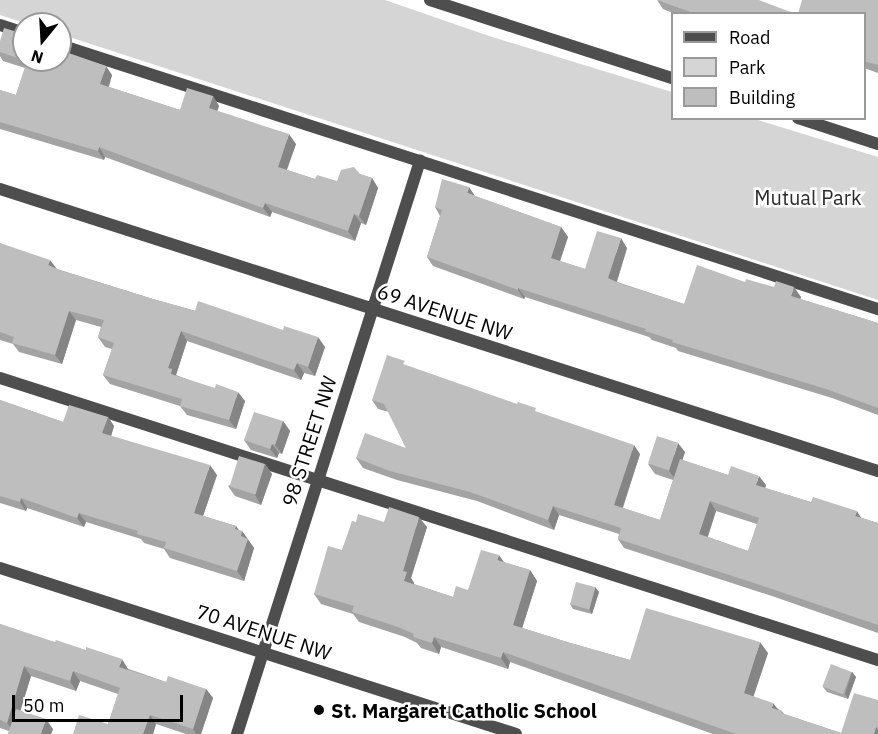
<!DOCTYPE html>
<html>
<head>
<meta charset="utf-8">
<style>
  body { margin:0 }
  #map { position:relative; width:878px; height:734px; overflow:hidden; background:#fff; font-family:"IBM Plex Sans",sans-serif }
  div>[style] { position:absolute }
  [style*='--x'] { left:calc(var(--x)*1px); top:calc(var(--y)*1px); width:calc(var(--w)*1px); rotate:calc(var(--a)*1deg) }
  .green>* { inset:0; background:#d5d5d5 }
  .service>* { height:12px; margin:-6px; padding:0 6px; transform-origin:6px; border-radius:6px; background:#4e4e4e }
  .minor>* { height:12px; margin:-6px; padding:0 6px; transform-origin:6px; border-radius:6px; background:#4e4e4e }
  .wall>* { inset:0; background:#a3a3a3 }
  .shaded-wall>* { inset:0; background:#858585 }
  .building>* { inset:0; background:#bebebe; transform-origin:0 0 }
  .dots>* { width:16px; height:16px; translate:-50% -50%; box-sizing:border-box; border:3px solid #fff; border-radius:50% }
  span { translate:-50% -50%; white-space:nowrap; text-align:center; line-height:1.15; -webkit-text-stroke:5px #fff; paint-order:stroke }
  .park-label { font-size:20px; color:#2c2c2c }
  .street-label { font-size:20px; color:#000 }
  .poi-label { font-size:20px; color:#000; font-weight:700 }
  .left { translate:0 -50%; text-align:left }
  .legend { position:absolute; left:671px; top:12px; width:195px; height:108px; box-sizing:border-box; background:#fff; border:2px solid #999; margin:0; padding:8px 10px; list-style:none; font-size:18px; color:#000 }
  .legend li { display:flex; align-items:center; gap:12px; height:30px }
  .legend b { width:30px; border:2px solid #999 }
  .north { position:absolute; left:12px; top:12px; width:60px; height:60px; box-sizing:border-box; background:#fff; border:2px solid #999; border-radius:50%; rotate:198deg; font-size:16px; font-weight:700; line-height:24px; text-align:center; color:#000 }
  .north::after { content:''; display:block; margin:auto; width:21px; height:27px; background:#000; clip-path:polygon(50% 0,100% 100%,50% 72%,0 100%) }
  .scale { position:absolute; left:12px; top:695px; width:171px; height:27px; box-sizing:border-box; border:3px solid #000; border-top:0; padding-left:8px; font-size:18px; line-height:21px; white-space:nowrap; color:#000; -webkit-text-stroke:4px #fff; paint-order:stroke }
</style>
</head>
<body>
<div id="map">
  <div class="green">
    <i style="clip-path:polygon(0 0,385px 0,489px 36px,672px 92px,672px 118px,755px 119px,878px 157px,878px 300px,60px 34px,60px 24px,28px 24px,0 15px)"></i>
  </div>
  <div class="service">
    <i style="--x:0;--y:25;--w:25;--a:18"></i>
    <i style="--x:60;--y:45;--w:860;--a:17.89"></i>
    <i style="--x:0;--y:378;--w:922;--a:17.81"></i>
  </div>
  <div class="minor">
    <i style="--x:430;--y:0;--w:254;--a:17.9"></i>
    <i style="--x:798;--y:118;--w:84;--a:18"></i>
    <i style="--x:0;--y:189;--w:922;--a:17.81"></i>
    <i style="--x:0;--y:568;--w:542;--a:17.83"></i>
    <i style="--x:237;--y:734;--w:602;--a:-72.29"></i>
  </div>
  <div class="wall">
    <i style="clip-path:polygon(657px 0,796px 14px,675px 14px,663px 9px)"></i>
    <i style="clip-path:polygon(878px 0,878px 73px,864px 68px,864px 14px)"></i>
    <i style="clip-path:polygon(0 41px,24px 60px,112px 75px,109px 87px,180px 110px,213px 96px,219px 106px,217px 111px,296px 144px,287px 170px,315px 179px,337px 181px,360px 174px,372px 178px,378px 188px,366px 225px,361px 223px,355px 241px,272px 212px,270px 217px,105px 157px,104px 160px,0 129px,0 90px,16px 95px,25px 68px,3px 61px,0 56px)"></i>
    <i style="clip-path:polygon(475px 196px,561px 227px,568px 237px,560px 261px,585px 269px,627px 248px,617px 282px,684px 304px,745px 282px,801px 297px,800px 299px,878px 323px,878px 415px,832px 398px,678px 351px,676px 348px,652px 340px,649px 337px,525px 297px,524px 299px,433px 266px,427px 257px,440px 216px,435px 207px)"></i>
    <i style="clip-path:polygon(0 243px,57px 269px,153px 299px,325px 347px,315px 376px,304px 373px,301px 380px,187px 341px,176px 375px,245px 401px,236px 429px,187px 415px,180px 406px,110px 384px,103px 375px,112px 349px,105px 347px,98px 337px,101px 327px,76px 320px,62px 364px,19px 352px,13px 344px,0 340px)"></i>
    <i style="clip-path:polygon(evenodd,408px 366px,539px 413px,640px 454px,623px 508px,660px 520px,673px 480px,655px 474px,648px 464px,685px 452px,682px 460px,728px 475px,766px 485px,765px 488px,878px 523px,878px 633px,772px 596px,624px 548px,618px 539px,619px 534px,559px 515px,554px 530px,477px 501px,397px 480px,363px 468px,356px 458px,406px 448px,389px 412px,378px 409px,372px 400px,408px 366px,716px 511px,757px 524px,748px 551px,708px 537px,716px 511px)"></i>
    <i style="clip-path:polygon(0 400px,63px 422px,108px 417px,114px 426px,111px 436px,217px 475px,203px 516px,236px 526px,239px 530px,242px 531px,254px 548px,244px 581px,170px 558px,164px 549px,144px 543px,141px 539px,86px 522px,84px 527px,27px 508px,26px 511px,0 503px)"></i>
    <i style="clip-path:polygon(283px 421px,290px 431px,282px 454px,279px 453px,277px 458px,251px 450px,244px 440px)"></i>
    <i style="clip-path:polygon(265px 464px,272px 474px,261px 505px,235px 496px,228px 486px)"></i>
    <i style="clip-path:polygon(356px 522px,384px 522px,427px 527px,411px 578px,414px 583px,414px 584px,453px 597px,468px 590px,503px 562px,530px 570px,537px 581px,522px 628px,567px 642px,630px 660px,768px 653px,753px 696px,782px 711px,784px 714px,841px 733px,878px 700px,878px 734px,713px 734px,510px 662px,508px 669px,441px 647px,439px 654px,421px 648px,417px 643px,405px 637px,359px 622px,353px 614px,321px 604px,314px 594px,342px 550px)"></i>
    <i style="clip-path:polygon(595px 587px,599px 592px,592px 614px,573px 609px,570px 604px)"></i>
    <i style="clip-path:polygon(0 624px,166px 682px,206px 689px,213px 698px,201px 734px,186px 734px,156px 724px,153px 734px,73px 734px,108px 724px,118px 694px,80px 681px,76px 691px,31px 676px,20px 711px,53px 729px,51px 734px,8px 734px,9px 731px,0 728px)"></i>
    <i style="clip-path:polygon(852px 672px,856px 677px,848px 699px,827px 692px,823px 687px)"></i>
  </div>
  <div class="shaded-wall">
    <i style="clip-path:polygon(106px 66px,112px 75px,106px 94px,100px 84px)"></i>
    <i style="clip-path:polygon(213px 96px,219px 106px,215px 118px,209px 108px)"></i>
    <i style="clip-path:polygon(289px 134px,296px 144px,284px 177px,278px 167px)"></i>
    <i style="clip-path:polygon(99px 147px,105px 157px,104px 160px,98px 151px)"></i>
    <i style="clip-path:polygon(372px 178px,378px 188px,366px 225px,359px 216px)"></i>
    <i style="clip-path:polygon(469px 187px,475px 196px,467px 193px)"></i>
    <i style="clip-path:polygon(265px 203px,272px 212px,270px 217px,263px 208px)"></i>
    <i style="clip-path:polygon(354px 214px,361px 223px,355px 241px,348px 231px)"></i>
    <i style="clip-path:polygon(561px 227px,568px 237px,558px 267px,551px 258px)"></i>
    <i style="clip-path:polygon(621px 238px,627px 248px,615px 287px,608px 278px)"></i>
    <i style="clip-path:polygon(50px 260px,57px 269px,48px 265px)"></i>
    <i style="clip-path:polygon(794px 287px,801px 297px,798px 306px,791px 296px)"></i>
    <i style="clip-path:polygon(518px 288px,525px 297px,524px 299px,518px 290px)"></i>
    <i style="clip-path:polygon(69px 311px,76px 320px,62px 364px,55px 355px)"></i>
    <i style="clip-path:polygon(181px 331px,187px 341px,176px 375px,179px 379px,171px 374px,168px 368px)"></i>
    <i style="clip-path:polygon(318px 337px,325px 347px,315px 376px,308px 367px)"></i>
    <i style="clip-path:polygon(297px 363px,304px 373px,301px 380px,294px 370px)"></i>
    <i style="clip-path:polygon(238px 392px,245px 401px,236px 429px,229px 420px)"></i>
    <i style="clip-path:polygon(108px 417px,114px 426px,109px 443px,102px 433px)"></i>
    <i style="clip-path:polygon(283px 421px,290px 431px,282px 454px,275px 445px)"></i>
    <i style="clip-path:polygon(678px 443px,685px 452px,676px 480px,669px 471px)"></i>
    <i style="clip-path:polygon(272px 444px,279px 453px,277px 458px,270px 449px)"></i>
    <i style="clip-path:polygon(634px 445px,640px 454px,620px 515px,614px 505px)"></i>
    <i style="clip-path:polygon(265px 464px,272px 474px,261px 505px,255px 495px)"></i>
    <i style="clip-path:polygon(210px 465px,217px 475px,201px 522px,194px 513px)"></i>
    <i style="clip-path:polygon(759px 476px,766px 485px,763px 495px,756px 485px)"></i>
    <i style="clip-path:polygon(21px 498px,27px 508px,26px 511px,20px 502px)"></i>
    <i style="clip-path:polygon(710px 501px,716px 511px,705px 544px,699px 534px)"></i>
    <i style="clip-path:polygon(553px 506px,559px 515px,554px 530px,548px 520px)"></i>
    <i style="clip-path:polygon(857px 511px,863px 521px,855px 516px)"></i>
    <i style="clip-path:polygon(79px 513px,86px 522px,84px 527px,77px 518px)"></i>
    <i style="clip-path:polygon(419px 517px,427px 527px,411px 578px,414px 583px,411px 591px,404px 581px,403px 571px)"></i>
    <i style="clip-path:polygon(236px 526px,241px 534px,242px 531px,254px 548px,244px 581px,237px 571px,235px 529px)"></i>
    <i style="clip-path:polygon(499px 555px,506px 565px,497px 560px)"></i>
    <i style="clip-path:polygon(530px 570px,537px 581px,520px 635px,513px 625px)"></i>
    <i style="clip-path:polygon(595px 587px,599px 592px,592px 614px,589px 609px)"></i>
    <i style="clip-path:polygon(434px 637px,441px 647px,439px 654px,432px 643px)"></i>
    <i style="clip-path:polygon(760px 642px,768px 653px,751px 704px,744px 693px)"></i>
    <i style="clip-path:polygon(503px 652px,510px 662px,508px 669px,501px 658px)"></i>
    <i style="clip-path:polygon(122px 659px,128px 669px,126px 676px,119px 667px)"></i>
    <i style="clip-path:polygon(24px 666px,31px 676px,14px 732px,7px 723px)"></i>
    <i style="clip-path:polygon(73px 671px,80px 681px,76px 691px,70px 681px)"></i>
    <i style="clip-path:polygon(852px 672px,856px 677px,848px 699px,845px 694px)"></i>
    <i style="clip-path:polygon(206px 689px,213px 698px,201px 734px,196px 734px,193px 729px)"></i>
    <i style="clip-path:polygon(773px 703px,781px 713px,772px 708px)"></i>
    <i style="clip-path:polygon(150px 715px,156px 724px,153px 734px,143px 734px)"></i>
    <i style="clip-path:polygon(46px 719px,53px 729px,51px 734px,41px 734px)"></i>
    <i style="clip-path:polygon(876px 727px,878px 730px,878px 734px,874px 734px)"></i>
  </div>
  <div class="building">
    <i style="clip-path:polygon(657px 0,759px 0,796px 14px,696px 14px)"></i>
    <i style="clip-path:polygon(802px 0,878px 0,878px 65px,864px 61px,864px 14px,798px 14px)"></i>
    <i style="clip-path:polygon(4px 28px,24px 34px,24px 60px,0 52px,0 41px)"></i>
    <i style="clip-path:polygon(60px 50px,106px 66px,100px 84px,180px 110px,187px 88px,213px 96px,209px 108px,289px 134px,278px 167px,315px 179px,317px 175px,337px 181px,341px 170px,354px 167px,360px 174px,372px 178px,359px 216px,354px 214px,348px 231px,265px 203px,263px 208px,99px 147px,98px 151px,0 122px,0 90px,16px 95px,27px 61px,25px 60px,60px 60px)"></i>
    <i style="clip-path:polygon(442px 179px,469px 187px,467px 193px,561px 227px,551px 258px,585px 269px,597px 231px,621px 238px,608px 278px,621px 284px,684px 304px,697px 265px,745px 282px,746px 279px,774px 287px,776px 281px,794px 287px,791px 296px,878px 323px,878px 408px,826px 389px,672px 342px,673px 340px,645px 331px,646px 329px,518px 288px,518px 290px,427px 257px,442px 210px,435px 207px)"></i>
    <i style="clip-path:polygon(0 243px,50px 260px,48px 265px,59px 270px,153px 299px,195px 311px,198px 301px,283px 330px,284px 326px,318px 337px,308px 367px,297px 363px,294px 370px,181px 331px,168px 368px,172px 369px,171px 374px,215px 388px,216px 384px,238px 392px,229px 420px,180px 406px,182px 399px,103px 375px,114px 343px,98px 337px,104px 320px,69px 311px,55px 355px,12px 343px,14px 337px,0 332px)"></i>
    <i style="clip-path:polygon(evenodd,387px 355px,405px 361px,403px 364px,517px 404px,518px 402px,536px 408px,535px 411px,634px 445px,614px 505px,660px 520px,680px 459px,728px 475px,731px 466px,759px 476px,756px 485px,811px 502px,813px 497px,857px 511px,855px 516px,878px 523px,878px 625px,766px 587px,618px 539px,621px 528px,553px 506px,548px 520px,470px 492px,390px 471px,356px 458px,365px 433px,406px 448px,384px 404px,372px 400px,387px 355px,710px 501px,759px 518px,748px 551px,699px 534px,710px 501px)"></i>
    <i style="clip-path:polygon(0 400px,63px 422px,69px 405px,108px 417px,102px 433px,210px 465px,194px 513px,236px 526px,235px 529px,242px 531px,241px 536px,248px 539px,237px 571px,164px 548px,166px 542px,137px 534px,138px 531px,79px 513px,77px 518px,21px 498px,20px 502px,0 496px)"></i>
    <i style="clip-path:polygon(254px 412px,283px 421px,275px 445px,272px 444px,270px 449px,244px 440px)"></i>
    <i style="left:657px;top:436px;width:22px;height:29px;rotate:18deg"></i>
    <i style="left:239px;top:456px;width:27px;height:32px;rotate:17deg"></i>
    <i style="clip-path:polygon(389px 507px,419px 517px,403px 571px,407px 572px,404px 581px,453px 597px,456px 586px,468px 590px,481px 550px,499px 555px,497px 560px,530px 570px,513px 625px,567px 642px,630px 660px,646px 608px,760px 642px,744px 693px,773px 703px,772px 708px,782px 711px,781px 713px,841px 733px,854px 693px,878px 700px,878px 728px,876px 727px,874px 734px,736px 734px,503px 652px,501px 658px,434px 637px,432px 643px,413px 637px,414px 634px,398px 627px,352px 612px,354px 606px,314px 594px,328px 546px,342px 550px,352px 521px,356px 522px,358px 514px,384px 522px)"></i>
    <i style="left:576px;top:582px;width:20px;height:23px;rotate:15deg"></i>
    <i style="clip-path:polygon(0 624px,55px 642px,56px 640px,86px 650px,86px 647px,122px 659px,119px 667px,166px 682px,168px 676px,206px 689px,193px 729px,150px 715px,143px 734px,73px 734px,79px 715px,108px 724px,120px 688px,73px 671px,70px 681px,24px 666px,7px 723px,0 720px)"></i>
    <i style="left:831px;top:664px;width:22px;height:24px;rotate:21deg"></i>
    <i style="clip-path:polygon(16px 709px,46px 719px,41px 734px,8px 734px)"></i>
  </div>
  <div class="dots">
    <i style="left:319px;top:710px;background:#000"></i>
  </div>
  <div class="park-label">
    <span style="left:808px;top:197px">Mutual Park</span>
  </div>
  <div class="street-label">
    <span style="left:445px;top:312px;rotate:18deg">69 AVENUE NW</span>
    <span style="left:309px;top:441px;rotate:-72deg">98 STREET NW</span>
    <span style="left:264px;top:632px;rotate:18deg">70 AVENUE NW</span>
  </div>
  <div class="poi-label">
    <span class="left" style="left:331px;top:710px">St. Margaret Catholic School</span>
  </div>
  <ul class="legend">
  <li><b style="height:8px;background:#4e4e4e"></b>Road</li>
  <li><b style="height:16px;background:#d5d5d5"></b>Park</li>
  <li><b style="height:16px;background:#bebebe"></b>Building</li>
  </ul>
  <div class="north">N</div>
  <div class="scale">50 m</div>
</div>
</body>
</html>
